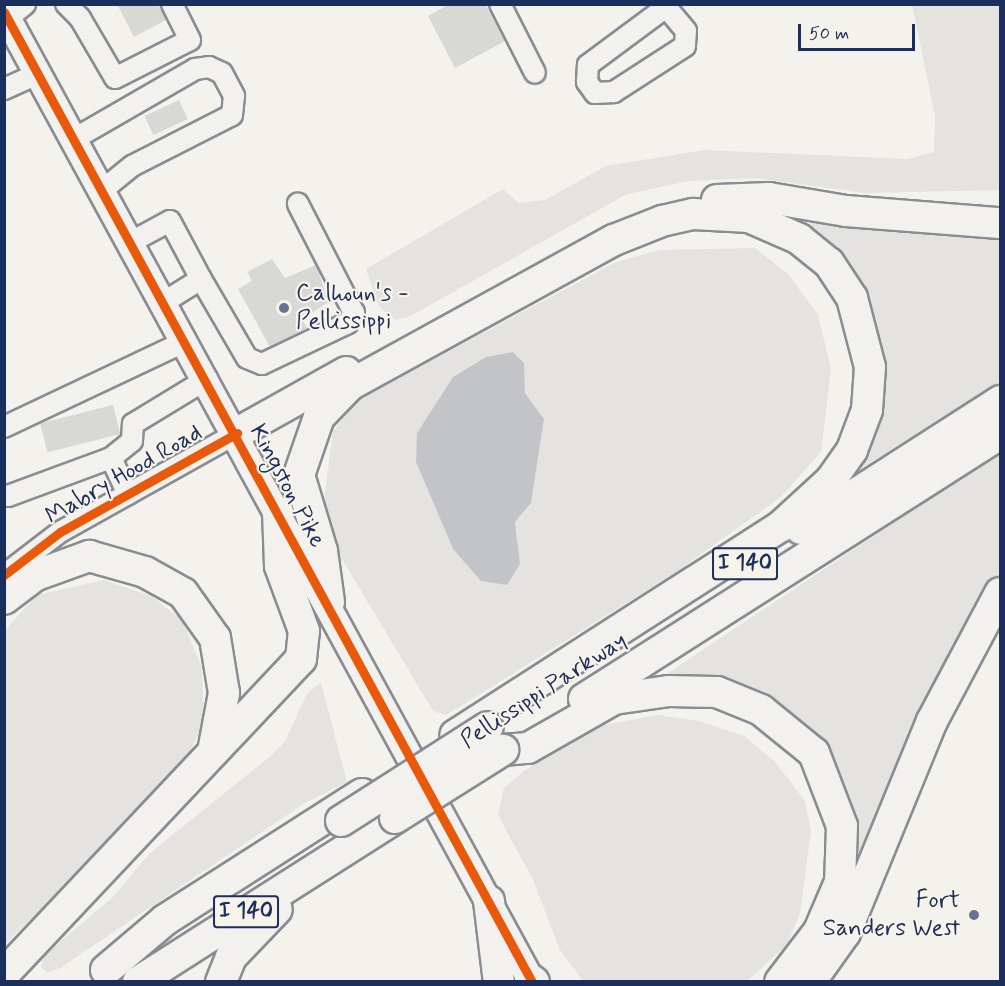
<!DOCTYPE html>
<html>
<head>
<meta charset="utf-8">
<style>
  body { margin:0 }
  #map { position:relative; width:1005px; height:986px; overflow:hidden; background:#f4f2ec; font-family:Mynerve,sans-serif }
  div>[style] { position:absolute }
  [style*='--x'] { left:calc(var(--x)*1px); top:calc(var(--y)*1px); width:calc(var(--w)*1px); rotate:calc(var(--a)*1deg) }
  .green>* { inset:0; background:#e4e3df }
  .water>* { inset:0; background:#c2c4c8 }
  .building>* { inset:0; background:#d8d8d5; transform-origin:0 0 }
  .roads { filter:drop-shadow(2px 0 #898c92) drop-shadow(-2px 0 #898c92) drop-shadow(0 2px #898c92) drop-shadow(0 -2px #898c92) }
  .minor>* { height:20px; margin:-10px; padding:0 10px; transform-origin:10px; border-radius:10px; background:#f2f1ed }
  .major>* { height:26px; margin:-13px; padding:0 13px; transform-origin:13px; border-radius:13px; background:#f2f1ed }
  .highway>* { height:30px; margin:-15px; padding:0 15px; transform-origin:15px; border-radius:15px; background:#f2f1ed }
  .bridges { filter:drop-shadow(2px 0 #898c92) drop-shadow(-2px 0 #898c92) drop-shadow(0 2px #898c92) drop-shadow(0 -2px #898c92) }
  .highway-bridge>* { height:30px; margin:-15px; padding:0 15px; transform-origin:15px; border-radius:15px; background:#f2f1ed }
  .cycleway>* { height:9px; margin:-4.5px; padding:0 4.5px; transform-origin:4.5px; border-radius:4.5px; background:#e8590c }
  .dots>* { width:16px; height:16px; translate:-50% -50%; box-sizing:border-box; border:3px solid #f7f3e8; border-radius:50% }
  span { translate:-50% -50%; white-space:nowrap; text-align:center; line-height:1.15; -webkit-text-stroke:4.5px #f7f3e8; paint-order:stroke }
  .shield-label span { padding:2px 4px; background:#f7f3e8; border:2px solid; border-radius:4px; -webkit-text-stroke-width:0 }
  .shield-label { font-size:22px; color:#1b2f5e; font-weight:700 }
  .poi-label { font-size:24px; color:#1b2f5e }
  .left { translate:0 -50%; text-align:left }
  .right { translate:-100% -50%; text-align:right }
  .street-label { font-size:24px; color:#1b2f5e }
  .frame { position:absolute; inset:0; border:6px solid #1b2f5e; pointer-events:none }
  .scale { position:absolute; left:798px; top:24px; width:117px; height:27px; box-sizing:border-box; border:3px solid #1b2f5e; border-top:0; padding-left:8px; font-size:18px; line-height:21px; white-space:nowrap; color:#1b2f5e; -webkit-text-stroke:4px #f7f3e8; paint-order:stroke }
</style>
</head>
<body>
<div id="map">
  <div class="green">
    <i style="clip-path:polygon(912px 5px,1000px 5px,1000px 190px,865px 193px,754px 178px,688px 181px,625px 195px,409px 317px,396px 320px,379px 307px,366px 269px,503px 189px,519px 203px,545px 200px,606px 166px,704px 150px,907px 159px,934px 152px,935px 116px)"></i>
    <i style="clip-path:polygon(809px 218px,1000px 225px,1000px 381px,855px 472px,878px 410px)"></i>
    <i style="clip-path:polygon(evenodd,755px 248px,788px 274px,818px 315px,831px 369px,821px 452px,781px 497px,679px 570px,466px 703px,446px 715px,433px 711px,327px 534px,323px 508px,333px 431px,358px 400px,616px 262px,660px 250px,755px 248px,513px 352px,524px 363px,525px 393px,544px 419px,531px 503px,515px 522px,518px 539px,453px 549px,416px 462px,417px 433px,453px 377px,486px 357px,513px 352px)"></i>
    <i style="clip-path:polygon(1000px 452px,1000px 572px,962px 633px,849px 912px,845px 811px,808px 743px,656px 681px)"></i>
    <i style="clip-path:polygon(104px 580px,151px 596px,182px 620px,202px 668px,204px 721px,181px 773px,5px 944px,4px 631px,37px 595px)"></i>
    <i style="clip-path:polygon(321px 683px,347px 782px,305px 803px,60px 968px,48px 973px,41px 967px,44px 955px,112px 898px,150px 853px,272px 755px,286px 740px,307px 693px)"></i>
    <i style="clip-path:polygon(658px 715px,699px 721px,744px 736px,775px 762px,805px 801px,811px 831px,800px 913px,787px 945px,747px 981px,583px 981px,560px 950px,533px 880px,498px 815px,504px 788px,524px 771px,603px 725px)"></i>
  </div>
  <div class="water">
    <i style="clip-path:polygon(513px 352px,524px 363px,525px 393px,544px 419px,531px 503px,515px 522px,520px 564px,507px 585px,481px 581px,453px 549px,416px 462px,417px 433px,453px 377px,486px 357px)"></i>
  </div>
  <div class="building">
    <i style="clip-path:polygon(117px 4px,158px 4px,166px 20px,134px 37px)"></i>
    <i style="clip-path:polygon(450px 4px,485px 4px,505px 41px,455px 68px,428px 16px)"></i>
    <i style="left:179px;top:100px;width:21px;height:38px;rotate:65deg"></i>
    <i style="clip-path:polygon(272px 259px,285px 278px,316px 265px,329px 302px,302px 319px,307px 328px,270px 347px,238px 289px,252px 281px,247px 272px)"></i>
    <i style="left:113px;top:405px;width:30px;height:75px;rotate:76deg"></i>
  </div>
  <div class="roads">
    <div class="minor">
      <i style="--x:66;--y:4;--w:20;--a:45"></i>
      <i style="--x:80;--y:18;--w:69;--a:59.7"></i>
      <i style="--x:115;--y:78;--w:84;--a:-26.9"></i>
      <i style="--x:190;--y:40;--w:40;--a:-116.6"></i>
      <i style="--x:500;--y:4;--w:77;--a:63.1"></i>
      <i style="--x:665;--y:4;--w:3;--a:72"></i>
      <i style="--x:666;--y:7;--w:31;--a:50"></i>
      <i style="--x:686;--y:31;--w:15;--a:94"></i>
      <i style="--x:685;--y:46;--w:85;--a:147.1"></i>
      <i style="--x:614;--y:92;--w:19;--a:177"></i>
      <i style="--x:595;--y:93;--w:14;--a:-126"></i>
      <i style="--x:587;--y:82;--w:17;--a:-87"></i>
      <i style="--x:588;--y:65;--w:97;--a:-36.6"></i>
      <i style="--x:8;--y:18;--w:22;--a:-39"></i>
      <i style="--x:4;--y:89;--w:37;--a:-24"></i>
      <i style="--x:74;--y:139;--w:140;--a:-30"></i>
      <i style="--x:195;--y:69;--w:14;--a:-8"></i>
      <i style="--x:209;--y:67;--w:14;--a:25"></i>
      <i style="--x:222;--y:73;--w:26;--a:62"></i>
      <i style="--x:234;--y:96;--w:19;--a:96"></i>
      <i style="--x:232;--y:115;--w:112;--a:153"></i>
      <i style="--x:132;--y:166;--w:38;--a:141"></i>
      <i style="--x:131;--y:242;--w:44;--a:-28.3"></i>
      <i style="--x:170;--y:221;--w:66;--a:61.9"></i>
      <i style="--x:201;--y:279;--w:44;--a:148.1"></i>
      <i style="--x:201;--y:279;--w:91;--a:59.8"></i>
      <i style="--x:247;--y:358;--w:16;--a:22"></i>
      <i style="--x:262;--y:364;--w:95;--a:-25.5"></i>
      <i style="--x:348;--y:323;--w:12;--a:-59"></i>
      <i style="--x:354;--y:313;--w:123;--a:-117.2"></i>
      <i style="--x:4;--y:427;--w:201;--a:-25.3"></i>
      <i style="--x:111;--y:458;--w:27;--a:-39"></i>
      <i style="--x:132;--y:441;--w:17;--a:-87"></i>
      <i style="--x:133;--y:424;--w:87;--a:-31.3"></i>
      <i style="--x:8;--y:496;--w:110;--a:-20.3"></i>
      <i style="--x:111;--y:458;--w:40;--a:65"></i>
      <i style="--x:4;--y:575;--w:71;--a:-37.5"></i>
      <i style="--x:60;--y:532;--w:203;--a:-29.2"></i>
    </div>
    <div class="major">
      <i style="--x:4;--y:12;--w:1104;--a:61.44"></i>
    </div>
    <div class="highway">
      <i style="--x:717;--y:200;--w:52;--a:-2.2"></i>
      <i style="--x:769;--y:198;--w:78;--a:9.6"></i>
      <i style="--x:846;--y:211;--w:154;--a:4.5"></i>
      <i style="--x:237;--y:433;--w:125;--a:-29.2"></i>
      <i style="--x:801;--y:529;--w:237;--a:-32.7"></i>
      <i style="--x:4;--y:599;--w:38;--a:-37"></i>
      <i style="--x:34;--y:576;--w:59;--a:-20"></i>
      <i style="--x:89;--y:556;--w:58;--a:15.9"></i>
      <i style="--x:145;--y:572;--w:43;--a:28.9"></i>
      <i style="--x:183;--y:593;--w:55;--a:54.6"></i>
      <i style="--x:215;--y:638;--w:56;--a:80.7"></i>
      <i style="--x:224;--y:693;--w:60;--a:100.6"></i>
      <i style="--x:329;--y:602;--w:51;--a:-97.8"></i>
      <i style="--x:322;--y:551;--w:79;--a:-106.8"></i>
      <i style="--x:299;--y:475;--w:61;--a:-71"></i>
      <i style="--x:319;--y:417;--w:45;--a:-45.9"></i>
      <i style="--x:350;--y:385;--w:301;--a:-28.8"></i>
      <i style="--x:614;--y:240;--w:52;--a:-21.6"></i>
      <i style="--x:662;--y:221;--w:32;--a:-13"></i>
      <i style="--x:693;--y:214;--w:56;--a:3.1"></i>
      <i style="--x:749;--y:217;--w:55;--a:23.7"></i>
      <i style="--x:799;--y:239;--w:38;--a:39"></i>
      <i style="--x:829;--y:263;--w:42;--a:56.7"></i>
      <i style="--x:852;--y:298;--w:71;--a:75.4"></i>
      <i style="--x:870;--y:367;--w:43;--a:94"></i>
      <i style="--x:867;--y:410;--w:43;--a:110.6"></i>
      <i style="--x:852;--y:450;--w:38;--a:125"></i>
      <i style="--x:830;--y:481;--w:67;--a:137.4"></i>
      <i style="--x:781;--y:526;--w:387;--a:147.3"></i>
      <i style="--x:584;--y:699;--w:493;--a:-32.5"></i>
      <i style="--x:503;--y:750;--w:25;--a:-5"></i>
      <i style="--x:528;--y:748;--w:99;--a:-29.7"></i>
      <i style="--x:614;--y:699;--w:56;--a:-8.3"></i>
      <i style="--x:669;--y:691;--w:48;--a:1.2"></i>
      <i style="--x:717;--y:692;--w:48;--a:22.2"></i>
      <i style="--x:761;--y:710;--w:68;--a:39.1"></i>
      <i style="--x:814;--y:753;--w:78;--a:69"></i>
      <i style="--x:842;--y:826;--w:56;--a:92"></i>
      <i style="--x:840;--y:882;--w:53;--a:113.2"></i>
      <i style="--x:819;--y:931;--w:64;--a:127.4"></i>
      <i style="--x:489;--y:901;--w:82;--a:83"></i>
      <i style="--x:106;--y:970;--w:77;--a:-40.3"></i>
      <i style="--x:165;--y:920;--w:234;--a:-32.6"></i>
      <i style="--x:4;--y:974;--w:433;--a:-46.7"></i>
      <i style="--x:301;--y:659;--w:28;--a:-84"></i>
      <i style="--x:304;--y:631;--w:69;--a:-110.3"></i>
      <i style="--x:280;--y:566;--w:54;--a:-92.1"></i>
      <i style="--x:530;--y:979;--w:5;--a:37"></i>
      <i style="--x:138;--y:982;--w:305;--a:-32.5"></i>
      <i style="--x:221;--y:982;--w:27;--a:-68"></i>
      <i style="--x:231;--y:957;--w:66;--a:-46.2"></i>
      <i style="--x:810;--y:982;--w:60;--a:-54.5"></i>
      <i style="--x:845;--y:933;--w:229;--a:-67.7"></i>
      <i style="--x:932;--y:721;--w:145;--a:-62"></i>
    </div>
  </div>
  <div class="bridges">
    <div class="highway-bridge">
      <i style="--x:395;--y:818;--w:128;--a:-32.2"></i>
      <i style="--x:341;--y:821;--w:174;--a:-32.6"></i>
    </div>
  </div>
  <div class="cycleway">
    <i style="--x:4;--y:12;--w:1104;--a:61.44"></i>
    <i style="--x:4;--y:575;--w:71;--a:-37.5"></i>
    <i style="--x:60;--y:532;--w:203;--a:-29.2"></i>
  </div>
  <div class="dots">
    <i style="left:284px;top:308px;background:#677390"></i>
    <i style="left:974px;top:915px;background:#677390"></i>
  </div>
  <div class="shield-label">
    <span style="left:745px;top:564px">I 140</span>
    <span style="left:246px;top:912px">I 140</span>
  </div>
  <div class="poi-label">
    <span class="left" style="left:296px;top:308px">Calhoun's -<br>Pellissippi</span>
    <span class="right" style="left:960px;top:915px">Fort<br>Sanders West</span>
  </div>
  <div class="street-label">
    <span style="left:124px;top:475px;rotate:-30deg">Mabry Hood Road</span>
    <span style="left:287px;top:486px;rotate:62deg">Kingston Pike</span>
    <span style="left:544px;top:691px;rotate:-33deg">Pellissippi Parkway</span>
  </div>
  <div class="frame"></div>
  <div class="scale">50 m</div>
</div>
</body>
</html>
